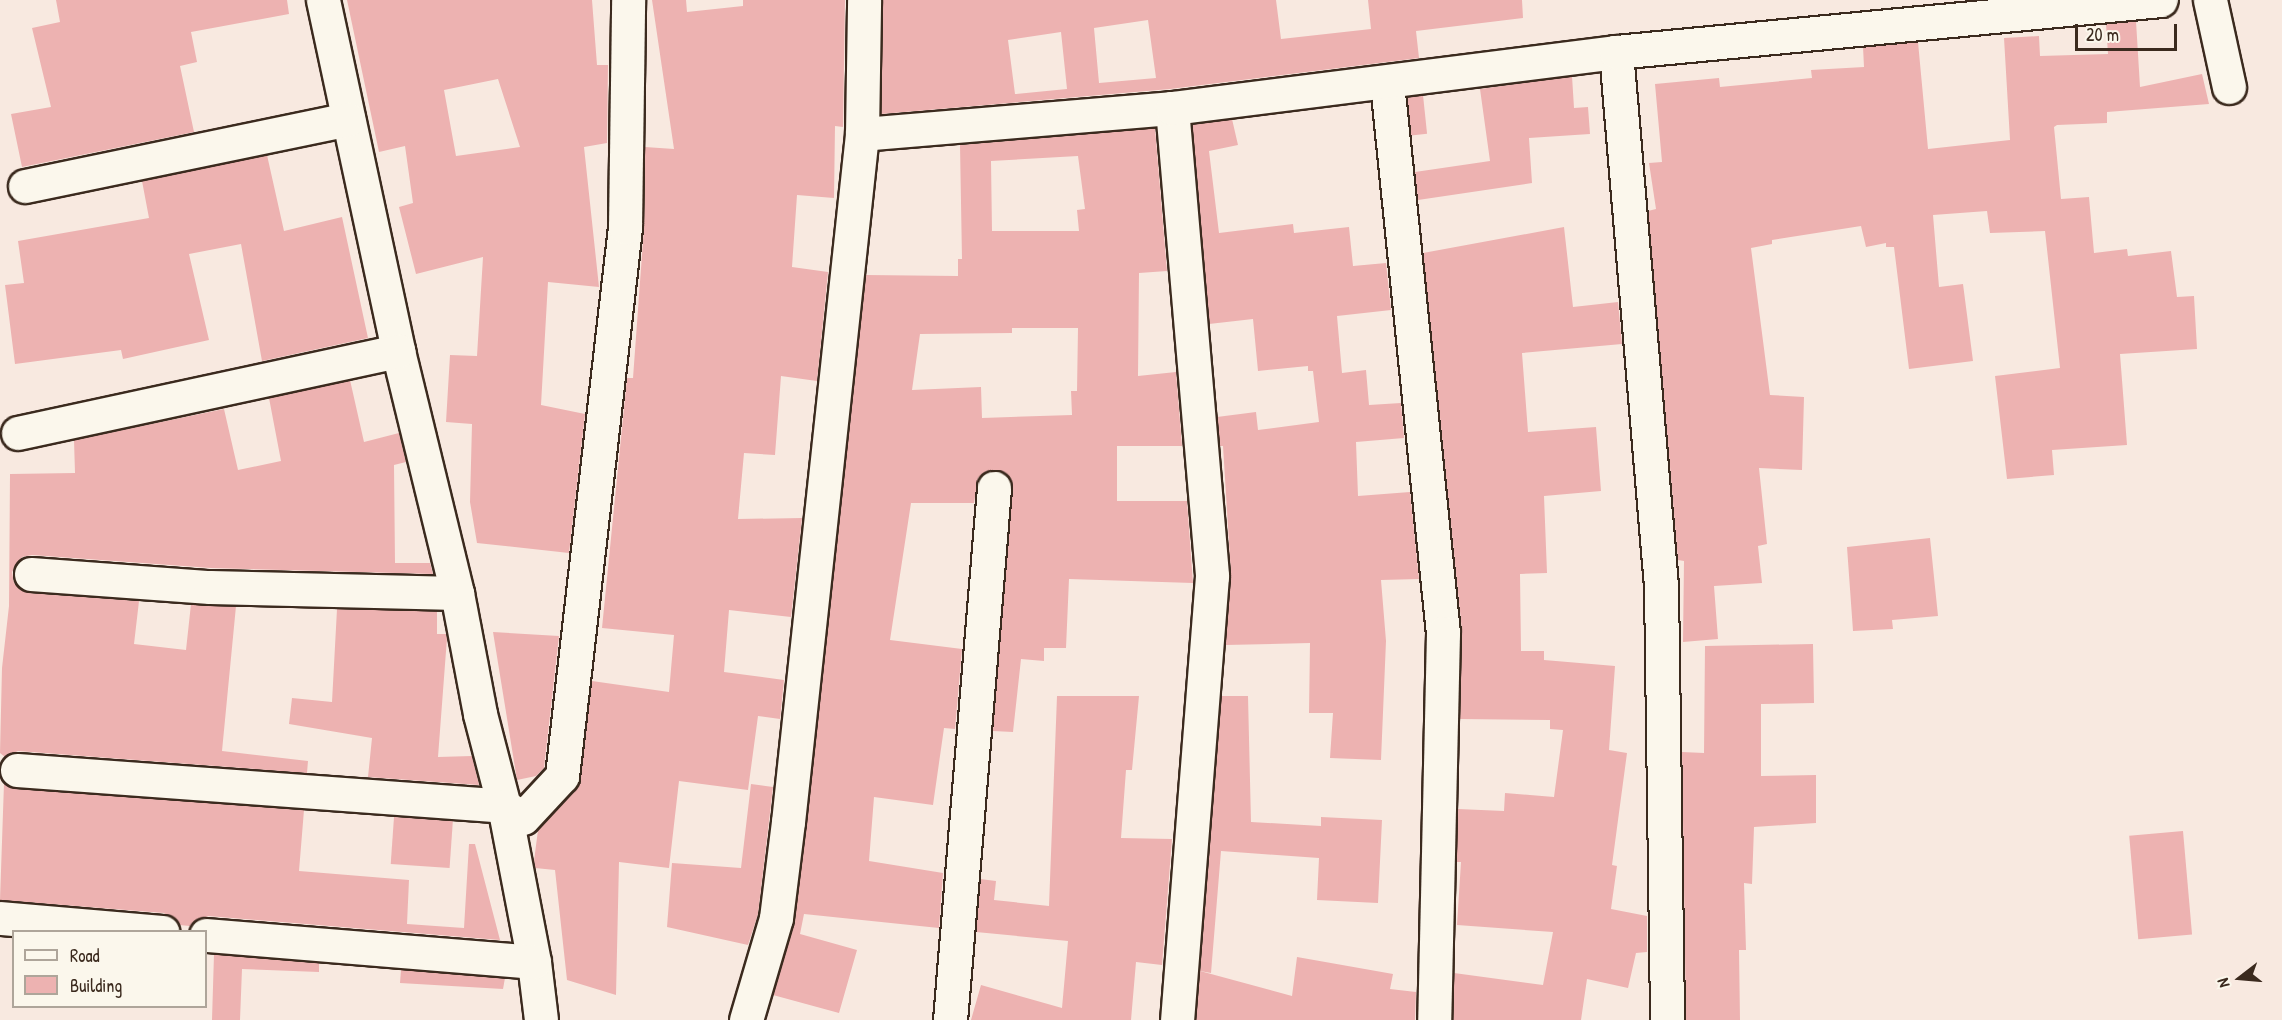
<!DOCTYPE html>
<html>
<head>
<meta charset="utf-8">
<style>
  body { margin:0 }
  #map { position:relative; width:2282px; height:1020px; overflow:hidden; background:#f8e9e0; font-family:"Patrick Hand",sans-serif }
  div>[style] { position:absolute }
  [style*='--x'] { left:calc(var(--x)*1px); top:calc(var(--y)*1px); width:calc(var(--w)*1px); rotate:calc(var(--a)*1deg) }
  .building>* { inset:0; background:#edb2b1; transform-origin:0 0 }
  .roads { filter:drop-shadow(2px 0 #3b2a1e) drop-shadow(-2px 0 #3b2a1e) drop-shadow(0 2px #3b2a1e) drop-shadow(0 -2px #3b2a1e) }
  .street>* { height:33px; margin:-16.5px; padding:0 16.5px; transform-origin:16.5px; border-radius:16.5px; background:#fbf7ec }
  span { translate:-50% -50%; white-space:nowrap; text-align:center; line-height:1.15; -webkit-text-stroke:4.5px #fbf7ec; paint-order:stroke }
  .legend { position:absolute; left:12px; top:930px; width:195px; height:78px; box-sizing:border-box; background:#fbf7ec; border:2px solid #aea59a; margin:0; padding:8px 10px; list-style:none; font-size:18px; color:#3b2a1e }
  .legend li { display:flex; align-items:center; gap:12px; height:30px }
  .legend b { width:30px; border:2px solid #aea59a }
  .north { position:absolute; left:2210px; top:948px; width:60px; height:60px; -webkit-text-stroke:4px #fbf7ec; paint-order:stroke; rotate:254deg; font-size:16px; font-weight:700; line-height:24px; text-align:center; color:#3b2a1e }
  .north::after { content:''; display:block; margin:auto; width:21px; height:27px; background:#3b2a1e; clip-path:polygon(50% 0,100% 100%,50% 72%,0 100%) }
  .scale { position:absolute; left:2075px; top:24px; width:102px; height:27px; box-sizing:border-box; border:3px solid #3b2a1e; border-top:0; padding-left:8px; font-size:18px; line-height:21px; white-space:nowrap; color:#3b2a1e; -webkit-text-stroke:4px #fbf7ec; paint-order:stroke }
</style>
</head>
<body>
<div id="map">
  <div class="building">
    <i style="clip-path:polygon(56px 0,287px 0,289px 14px,191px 32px,197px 62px,180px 66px,194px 132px,22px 167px,11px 114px,51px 107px,32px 28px,60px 22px)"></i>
    <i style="clip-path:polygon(evenodd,347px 0,592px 0,597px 65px,608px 65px,607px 143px,584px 147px,599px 287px,548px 282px,541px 405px,585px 414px,569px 553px,477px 543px,470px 502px,472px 424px,446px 422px,450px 355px,477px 356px,483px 257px,416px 274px,399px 207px,413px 203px,405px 146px,379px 152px,347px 0,498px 79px,520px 147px,456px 156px,444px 90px,498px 79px)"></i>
    <i style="clip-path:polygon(652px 0,686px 0,687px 12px,743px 6px,743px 0,845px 0,843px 127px,835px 126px,834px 198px,797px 195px,792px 267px,828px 272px,817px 381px,781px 376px,775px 455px,744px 453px,738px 519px,802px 518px,791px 617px,729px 610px,724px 672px,784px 680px,780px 719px,758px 716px,748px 790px,679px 781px,669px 868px,619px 862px,616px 995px,567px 980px,555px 870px,535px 868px,534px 861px,538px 830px,580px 779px,592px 681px,669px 692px,674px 635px,602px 628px,627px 378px,633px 378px,644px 227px,645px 147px,674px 149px)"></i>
    <i style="clip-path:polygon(evenodd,883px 0,1276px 0,1281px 39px,1371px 29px,1368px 0,1522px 0,1523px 18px,1416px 31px,1419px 58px,1170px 89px,881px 114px,883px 0,1148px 20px,1156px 78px,1099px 83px,1094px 28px,1148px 20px,883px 0,1061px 32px,1067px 89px,1015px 94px,1008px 40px,1061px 32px)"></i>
    <i style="clip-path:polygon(2136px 21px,2140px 87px,2202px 74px,2209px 104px,2107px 112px,2107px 123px,2057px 125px,2054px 127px,2061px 199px,2089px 197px,2094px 253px,2127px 249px,2128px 256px,2171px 251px,2177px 297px,2194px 296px,2197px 349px,2120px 354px,2127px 445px,2052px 450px,2054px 475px,2007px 479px,1995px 376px,2060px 368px,2045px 231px,1990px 233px,1987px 211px,1933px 215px,1939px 287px,1963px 284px,1973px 361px,1909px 369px,1894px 247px,1886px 247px,1886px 243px,1866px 247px,1861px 226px,1772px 240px,1772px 244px,1751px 248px,1770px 395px,1804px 397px,1802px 470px,1759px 468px,1767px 544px,1758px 546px,1762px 583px,1714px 586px,1718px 639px,1683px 642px,1684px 561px,1678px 560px,1648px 211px,1656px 209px,1649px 163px,1662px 162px,1655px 84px,1719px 78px,1720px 87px,1812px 78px,1811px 70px,1864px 67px,1863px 47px,1918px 42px,1928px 149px,2010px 140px,2004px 38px,2039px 36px,2040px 56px,2108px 54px,2106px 24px)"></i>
    <i style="clip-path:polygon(1572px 76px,1574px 108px,1588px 107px,1590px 134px,1529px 138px,1532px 183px,1418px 200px,1415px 172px,1490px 161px,1480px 89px)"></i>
    <i style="left:1423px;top:95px;width:39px;height:16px;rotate:84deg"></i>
    <i style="clip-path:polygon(1232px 119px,1238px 145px,1209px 151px,1219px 233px,1293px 224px,1294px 233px,1349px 227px,1353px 266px,1386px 263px,1391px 310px,1337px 316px,1342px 373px,1366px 370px,1369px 405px,1401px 403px,1404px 438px,1356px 442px,1358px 496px,1410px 492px,1419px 579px,1381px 580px,1386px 641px,1381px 760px,1330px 758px,1333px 713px,1309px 713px,1310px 643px,1225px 645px,1231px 575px,1223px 446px,1220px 446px,1217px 417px,1256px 412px,1258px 430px,1319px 422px,1313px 371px,1308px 371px,1308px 366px,1258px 371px,1253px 319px,1209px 324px,1192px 124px)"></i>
    <i style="clip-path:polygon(evenodd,1155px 128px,1167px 271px,1139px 273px,1138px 376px,1176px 372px,1182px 446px,1117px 446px,1117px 501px,1187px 501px,1193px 583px,1069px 579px,1066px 648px,1044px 648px,1044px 661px,1021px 659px,1013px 732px,993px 731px,1011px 481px,1004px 472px,987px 471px,978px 478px,974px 503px,911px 503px,890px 640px,962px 649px,955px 729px,944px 728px,933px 805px,874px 797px,869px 861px,943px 873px,939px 928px,804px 914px,800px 934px,857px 950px,839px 1013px,773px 995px,795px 920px,866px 275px,958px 276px,958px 259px,962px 259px,960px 145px,1155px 128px,1078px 156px,1085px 209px,1077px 210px,1079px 231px,992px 231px,991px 161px,1078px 156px,1155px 128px,1012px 328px,1078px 328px,1077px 391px,1071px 391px,1072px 415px,982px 418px,981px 387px,912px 390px,920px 334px,1012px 333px,1012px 328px)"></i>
    <i style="clip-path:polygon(267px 155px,284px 231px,342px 217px,368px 338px,262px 361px,241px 244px,189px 254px,209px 340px,123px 359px,121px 350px,15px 364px,5px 285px,24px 283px,18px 241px,149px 218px,142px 181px)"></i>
    <i style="clip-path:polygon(1564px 227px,1573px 307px,1618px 302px,1622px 344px,1522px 353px,1528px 432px,1596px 427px,1601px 491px,1544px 496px,1547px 573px,1520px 574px,1521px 651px,1544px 651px,1544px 660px,1615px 666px,1609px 750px,1627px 753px,1612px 865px,1617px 866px,1611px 909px,1647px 916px,1647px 952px,1636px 953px,1628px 988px,1587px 979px,1581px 1020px,1453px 1020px,1454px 973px,1543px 985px,1553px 932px,1457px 925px,1461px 862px,1456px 862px,1458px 809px,1504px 811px,1505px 793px,1554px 797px,1563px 730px,1550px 729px,1550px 720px,1460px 719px,1462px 631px,1423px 253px)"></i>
    <i style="clip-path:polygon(350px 380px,364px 442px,399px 433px,406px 462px,394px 465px,395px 563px,430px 563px,433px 574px,211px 568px,32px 555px,22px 557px,12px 572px,14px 583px,29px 593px,139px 601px,134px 644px,186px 650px,191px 604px,236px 606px,222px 751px,308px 761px,307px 773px,18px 751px,5px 757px,0 753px,2px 668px,9px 606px,10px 474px,75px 473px,74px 440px,224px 409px,238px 470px,281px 461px,269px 398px)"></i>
    <i style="clip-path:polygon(1930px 538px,1938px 616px,1892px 620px,1893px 629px,1853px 631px,1847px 547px)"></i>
    <i style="clip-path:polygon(337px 609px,437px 611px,437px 634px,446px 634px,447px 638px,438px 757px,472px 756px,479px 785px,368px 777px,372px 738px,289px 724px,292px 698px,332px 702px)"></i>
    <i style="clip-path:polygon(493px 632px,559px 636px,544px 768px,536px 776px,517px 780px)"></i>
    <i style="clip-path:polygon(1813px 644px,1814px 703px,1761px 704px,1761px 776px,1816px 775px,1816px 823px,1754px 827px,1752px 884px,1744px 883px,1746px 950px,1739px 950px,1740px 1020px,1686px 1020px,1682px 752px,1704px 753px,1705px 646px)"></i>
    <i style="clip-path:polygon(1057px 696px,1139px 696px,1132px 770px,1126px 770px,1121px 838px,1172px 839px,1162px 965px,1136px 962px,1131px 1020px,971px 1020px,981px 985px,1062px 1008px,1068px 941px,976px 932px,980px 879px,996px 881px,994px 900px,1049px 906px)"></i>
    <i style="clip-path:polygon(1221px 696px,1248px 696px,1251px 822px,1321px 826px,1321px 817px,1382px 820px,1378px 903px,1317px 900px,1319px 858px,1221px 851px,1211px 973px,1200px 971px)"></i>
    <i style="clip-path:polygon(4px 783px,16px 789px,304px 810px,299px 871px,409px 880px,407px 924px,464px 928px,469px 844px,475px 844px,500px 940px,208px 916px,190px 926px,179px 925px,164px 913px,0 900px)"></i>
    <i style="clip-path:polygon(751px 784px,773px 787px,758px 914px,748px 945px,667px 927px,672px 863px,741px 868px)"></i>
    <i style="left:394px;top:817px;width:59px;height:47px;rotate:4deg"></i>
    <i style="left:2183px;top:831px;width:104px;height:54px;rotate:85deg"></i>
    <i style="clip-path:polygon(214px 954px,319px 963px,319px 972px,242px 969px,240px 1020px,212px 1020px)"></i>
    <i style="clip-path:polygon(1297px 957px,1393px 974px,1390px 989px,1416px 992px,1415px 1020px,1196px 1020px,1200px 971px,1292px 996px)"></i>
    <i style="clip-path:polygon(401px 970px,505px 978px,503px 989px,400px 983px)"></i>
  </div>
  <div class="roads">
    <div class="street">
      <i style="--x:323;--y:0;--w:359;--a:77.9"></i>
      <i style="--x:398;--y:351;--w:249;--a:76.3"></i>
      <i style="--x:457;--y:593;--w:123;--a:79.2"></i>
      <i style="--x:480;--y:714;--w:95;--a:75.4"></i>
      <i style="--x:504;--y:806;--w:159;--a:79.1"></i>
      <i style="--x:534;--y:962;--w:58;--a:83.1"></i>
      <i style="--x:2210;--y:0;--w:89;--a:77.7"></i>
      <i style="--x:1616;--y:52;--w:536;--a:85.18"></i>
      <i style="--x:1661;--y:586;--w:434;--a:89.2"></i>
      <i style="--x:1387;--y:83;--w:553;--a:84.19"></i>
      <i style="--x:1443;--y:633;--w:387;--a:91.3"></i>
      <i style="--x:1172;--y:108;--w:470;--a:85.1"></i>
      <i style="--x:1212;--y:576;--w:445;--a:94.5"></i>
      <i style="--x:862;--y:134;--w:311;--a:-4.8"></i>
      <i style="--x:1172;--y:108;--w:448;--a:-7.2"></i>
      <i style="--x:1616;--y:52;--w:547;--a:-5.45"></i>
      <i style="--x:25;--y:186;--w:330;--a:-11.7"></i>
      <i style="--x:18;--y:433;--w:389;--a:-12.2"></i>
      <i style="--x:31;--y:574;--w:179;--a:4.2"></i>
      <i style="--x:210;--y:587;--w:247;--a:1.4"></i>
      <i style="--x:17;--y:770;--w:488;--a:4.2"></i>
      <i style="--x:504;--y:806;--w:22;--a:32"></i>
      <i style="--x:523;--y:818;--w:57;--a:-47.1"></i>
      <i style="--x:562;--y:776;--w:553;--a:-83.45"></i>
      <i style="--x:625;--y:227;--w:227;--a:-89.2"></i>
      <i style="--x:0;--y:918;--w:163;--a:4.9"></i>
      <i style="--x:206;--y:935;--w:329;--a:4.7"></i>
      <i style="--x:746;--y:1020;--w:106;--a:-73.6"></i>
      <i style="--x:776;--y:918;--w:97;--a:-82.9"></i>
      <i style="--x:788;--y:822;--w:692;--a:-83.86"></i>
      <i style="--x:862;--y:134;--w:134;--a:-89.1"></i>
      <i style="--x:950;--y:1020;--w:534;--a:-85.27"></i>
    </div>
  </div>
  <ul class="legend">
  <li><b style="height:8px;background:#fbf7ec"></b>Road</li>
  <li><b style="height:16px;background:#edb2b1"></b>Building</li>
  </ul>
  <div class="north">N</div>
  <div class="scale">20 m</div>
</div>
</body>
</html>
